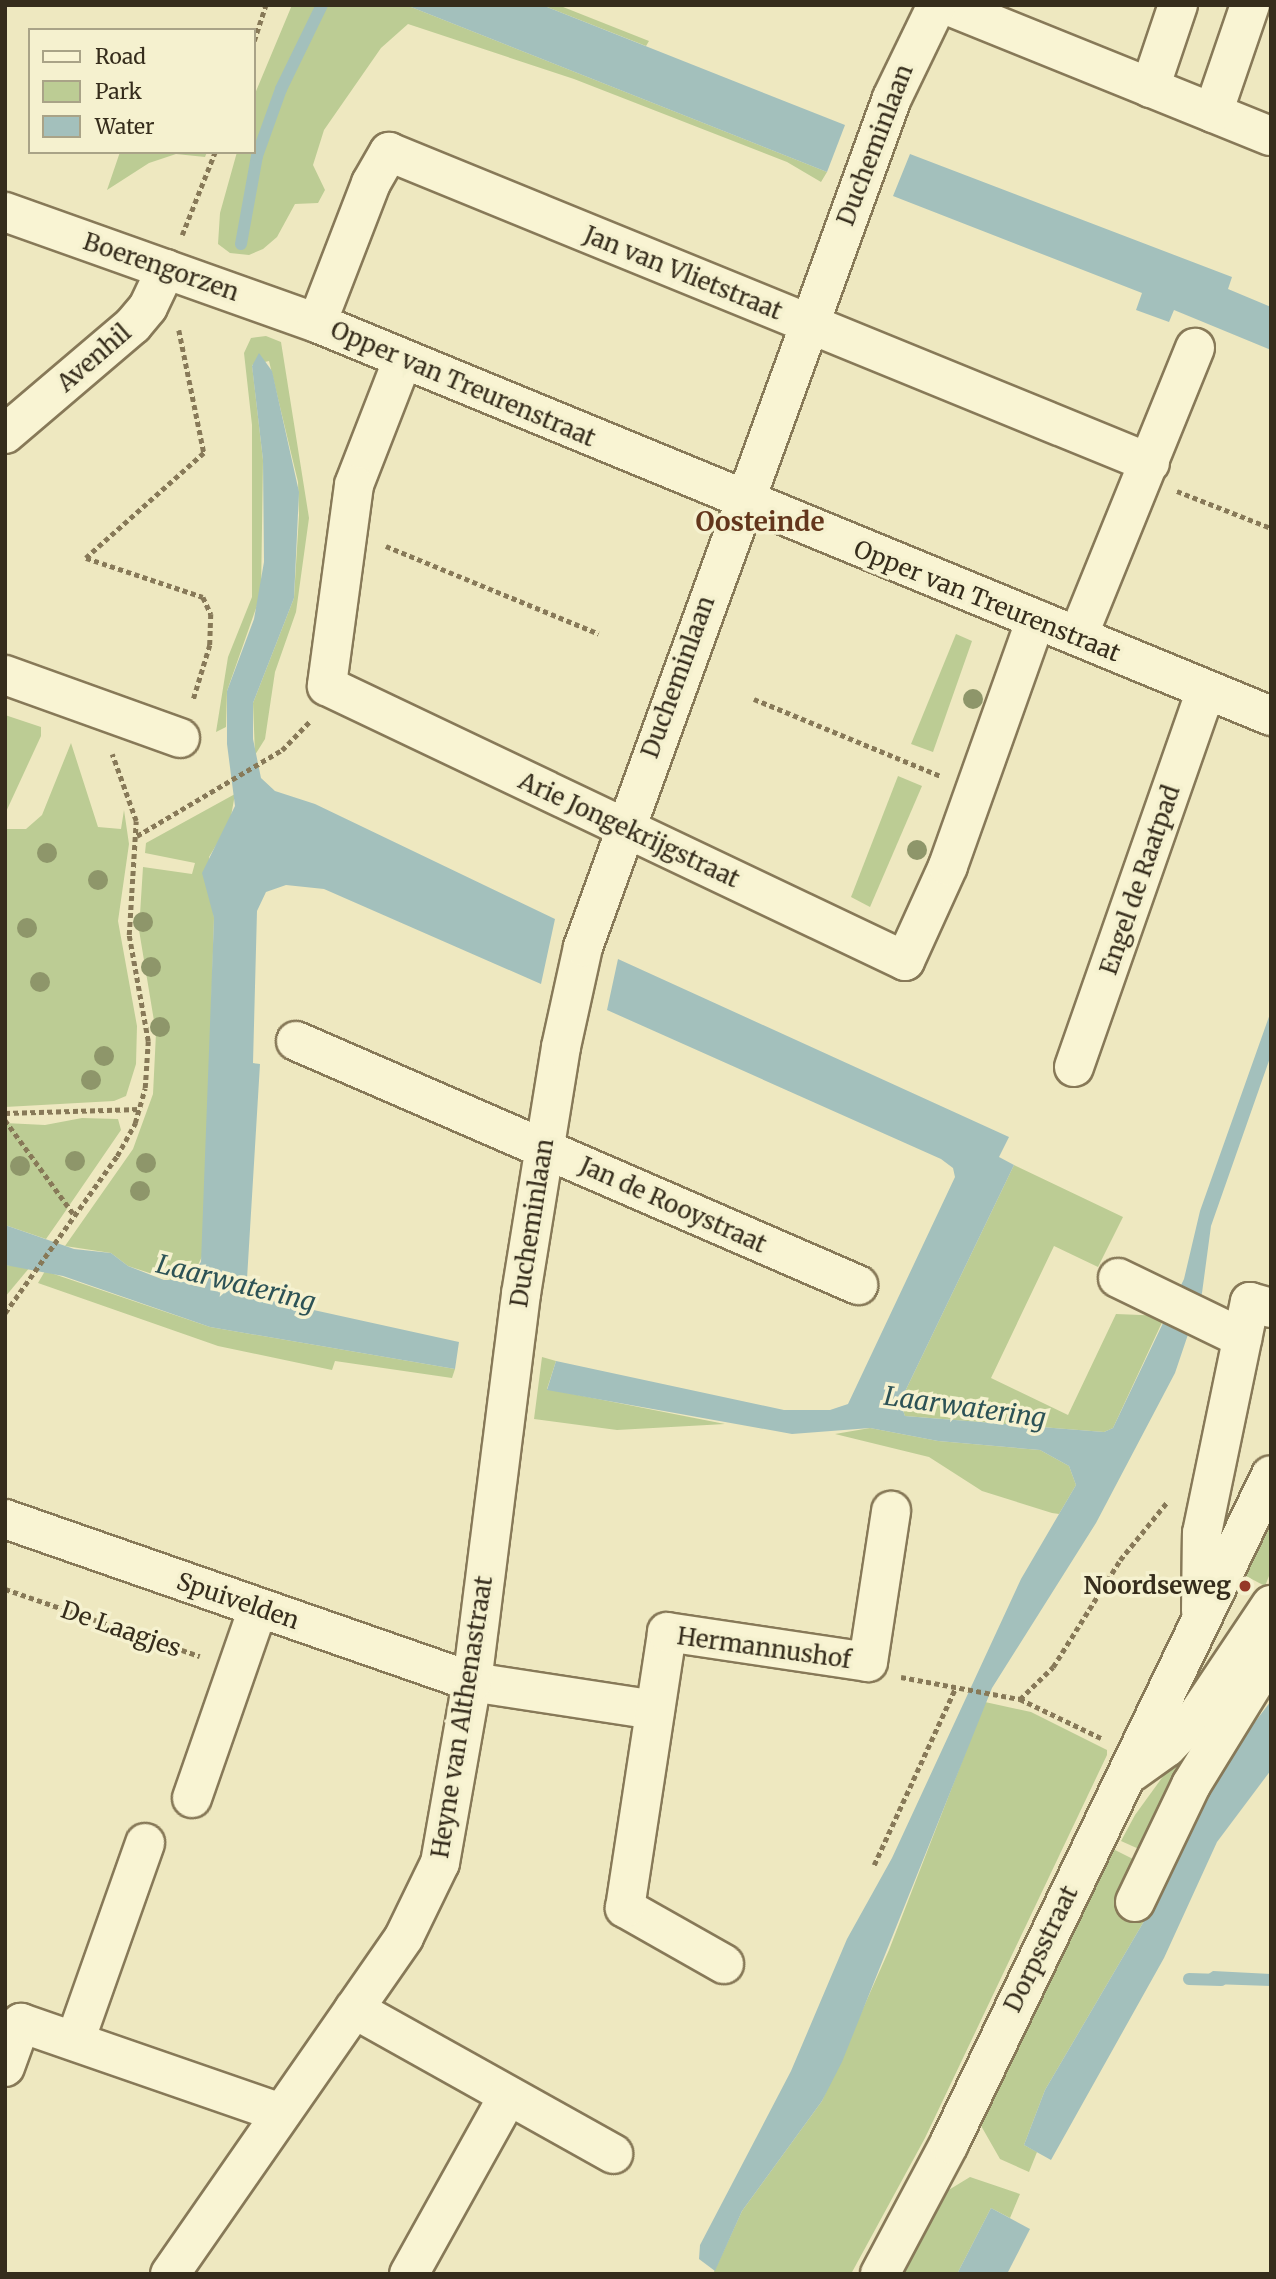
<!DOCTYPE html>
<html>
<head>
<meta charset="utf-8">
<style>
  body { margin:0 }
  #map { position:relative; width:1276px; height:2279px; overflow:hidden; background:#eee8c0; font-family:Merriweather,serif }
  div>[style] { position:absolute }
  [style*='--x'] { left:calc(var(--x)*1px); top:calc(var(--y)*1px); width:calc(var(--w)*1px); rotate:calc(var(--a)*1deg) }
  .green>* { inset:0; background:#bccc94 }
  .water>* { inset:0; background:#a3c0bc }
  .stream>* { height:12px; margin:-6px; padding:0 6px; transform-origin:6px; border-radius:6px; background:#a3c0bc }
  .path>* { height:4.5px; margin-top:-2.25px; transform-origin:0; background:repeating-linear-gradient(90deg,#877958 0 5px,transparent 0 8.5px) }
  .roads { filter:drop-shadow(2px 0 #877958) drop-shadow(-2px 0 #877958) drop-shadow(0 2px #877958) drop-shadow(0 -2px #877958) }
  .minor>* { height:38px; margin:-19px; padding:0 19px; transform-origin:19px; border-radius:19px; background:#f9f4d3 }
  .trees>* { width:20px; height:20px; margin:-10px; border-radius:50%; background:#8e966a }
  .dots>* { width:19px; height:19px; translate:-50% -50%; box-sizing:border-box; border:4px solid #f5f1cf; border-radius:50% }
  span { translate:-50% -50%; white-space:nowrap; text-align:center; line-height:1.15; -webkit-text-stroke:7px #f5f1cf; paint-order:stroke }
  .street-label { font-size:24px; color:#362d1c }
  .poi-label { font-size:24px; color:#362d1c; font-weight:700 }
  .right { translate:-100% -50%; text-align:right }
  .neighbourhood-label { font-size:26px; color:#63361c; font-weight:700 }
  .water-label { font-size:26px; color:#2c5256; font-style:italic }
  .frame { position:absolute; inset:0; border:7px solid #362d1c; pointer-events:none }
  .legend { position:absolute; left:28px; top:28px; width:228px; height:126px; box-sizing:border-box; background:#f5f1cf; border:2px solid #a9a387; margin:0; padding:9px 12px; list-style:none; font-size:21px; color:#362d1c }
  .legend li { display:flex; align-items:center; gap:14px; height:35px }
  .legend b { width:35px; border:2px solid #a9a387 }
</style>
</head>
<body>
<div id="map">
  <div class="green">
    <i style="clip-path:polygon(292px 5px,406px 5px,827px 172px,821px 182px,787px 162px,574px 79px,408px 24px,381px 48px,324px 130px,313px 165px,325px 190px,318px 203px,295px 204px,277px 237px,263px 249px,249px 255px,230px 253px,218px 244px,220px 213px,237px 152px,254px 152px,254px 96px)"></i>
    <i style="clip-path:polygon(542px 5px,558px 5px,649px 41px,646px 46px)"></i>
    <i style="clip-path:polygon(120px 152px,207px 152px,205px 157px,176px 154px,149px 163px,107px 190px)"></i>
    <i style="clip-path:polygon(266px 336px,281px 342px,309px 518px,296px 612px,275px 672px,265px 739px,255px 755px,253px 703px,294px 598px,299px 515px,298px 482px,269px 361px,252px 365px,263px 460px,261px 594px,227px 691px,226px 727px,216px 732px,228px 657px,252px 597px,252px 425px,244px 353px,251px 338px)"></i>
    <i style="clip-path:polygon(956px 634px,972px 641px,933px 752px,911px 744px)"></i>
    <i style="clip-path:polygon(5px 715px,41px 727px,41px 736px,5px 814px)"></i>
    <i style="clip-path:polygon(71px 743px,98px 827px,121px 829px,124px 810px,129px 844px,118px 921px,137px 1026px,136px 1064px,126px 1096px,114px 1101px,5px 1107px,5px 829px,26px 829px,42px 815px)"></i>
    <i style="clip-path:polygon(898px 776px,922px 786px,870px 907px,851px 897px)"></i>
    <i style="clip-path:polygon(235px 794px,230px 822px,209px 857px,214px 918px,204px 1252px,193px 1276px,177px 1282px,128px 1266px,111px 1253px,65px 1246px,133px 1149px,153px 1094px,156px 1033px,139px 930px,143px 867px,192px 874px,195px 863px,145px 853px,146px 843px)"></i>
    <i style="clip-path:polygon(82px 1118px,118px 1119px,121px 1130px,60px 1219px,46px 1239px,5px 1225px,5px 1123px,45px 1125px)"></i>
    <i style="clip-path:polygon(1014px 1165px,1123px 1217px,1098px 1267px,1054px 1246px,991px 1378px,1068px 1415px,1116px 1314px,1165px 1316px,1113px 1428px,1104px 1432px,905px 1416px,900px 1402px)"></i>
    <i style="clip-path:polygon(5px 1265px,30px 1267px,5px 1297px)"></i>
    <i style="clip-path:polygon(45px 1271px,210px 1327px,455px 1369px,452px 1378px,335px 1361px,332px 1370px,218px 1346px,38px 1283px)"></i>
    <i style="clip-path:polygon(542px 1357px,556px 1361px,547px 1389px,725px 1424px,617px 1430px,534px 1419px)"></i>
    <i style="clip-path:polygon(870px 1428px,938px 1441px,1040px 1450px,1069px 1466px,1076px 1485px,1059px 1514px,1052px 1513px,982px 1491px,929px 1457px,835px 1434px)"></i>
    <i style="clip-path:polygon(1271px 1515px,1271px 1571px,1265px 1586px,1242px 1574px)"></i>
    <i style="clip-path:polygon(985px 1702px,1031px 1712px,1107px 1750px,1107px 1755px,925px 2138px,851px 2274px,713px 2274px,742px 2211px,822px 2101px,889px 1950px)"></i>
    <i style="clip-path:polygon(1214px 1706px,1150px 1854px,1121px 1841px,1135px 1815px)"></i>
    <i style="clip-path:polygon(1113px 1849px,1143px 1864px,1157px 1899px,1045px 2090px,1024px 2145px,1037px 2152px,1029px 2172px,1000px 2159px,980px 2124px)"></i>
    <i style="clip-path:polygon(970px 2177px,1020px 2194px,1010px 2218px,991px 2208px,957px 2274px,903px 2274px,947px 2191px)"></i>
  </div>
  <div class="water">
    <i style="clip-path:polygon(406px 5px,542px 5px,845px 125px,827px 172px)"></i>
    <i style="clip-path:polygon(910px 154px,1232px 277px,1228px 289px,1271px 307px,1271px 350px,1174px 310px,1169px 322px,1136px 310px,1142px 293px,893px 196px)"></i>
    <i style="clip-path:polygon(259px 353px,272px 371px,299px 492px,294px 598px,253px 703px,253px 739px,261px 778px,275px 791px,315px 804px,555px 919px,541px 984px,324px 889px,286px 885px,266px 892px,257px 911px,253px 1063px,260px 1064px,247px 1279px,259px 1298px,459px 1342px,455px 1369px,210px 1327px,63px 1276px,5px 1265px,5px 1225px,74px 1249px,111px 1253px,128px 1266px,164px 1280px,186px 1280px,201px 1262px,214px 918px,202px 873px,235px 806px,227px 744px,227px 691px,254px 619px,264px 562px,263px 460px,252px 366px)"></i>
    <i style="clip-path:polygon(618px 959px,1009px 1137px,999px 1157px,1014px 1165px,900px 1402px,905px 1416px,1104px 1432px,1113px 1428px,1184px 1279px,1200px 1211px,1271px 1011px,1271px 1055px,1211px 1226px,1202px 1293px,1175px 1373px,1096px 1523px,992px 1688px,842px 2062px,822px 2101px,742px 2211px,715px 2271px,699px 2259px,700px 2245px,791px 2071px,847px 1939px,892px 1858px,1021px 1579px,1076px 1485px,1069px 1466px,1040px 1450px,938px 1441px,870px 1428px,792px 1434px,547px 1390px,556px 1361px,784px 1410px,830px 1410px,848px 1404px,955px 1177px,953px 1168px,941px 1159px,607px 1010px)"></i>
    <i style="clip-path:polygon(1271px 1701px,1271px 1770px,1217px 1842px,1164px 1958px,1051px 2160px,1024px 2145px,1045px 2090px,1157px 1899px,1186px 1833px,1235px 1748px)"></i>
    <i style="clip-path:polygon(1213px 1971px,1271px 1974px,1271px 1986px,1212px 1984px,1207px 1975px)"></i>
    <i style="clip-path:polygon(991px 2208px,1030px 2229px,1007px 2274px,957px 2274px)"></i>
  </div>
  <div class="stream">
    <i style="--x:241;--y:244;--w:89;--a:-79.7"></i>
    <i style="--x:257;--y:156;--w:71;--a:-70.3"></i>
    <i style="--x:281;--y:89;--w:93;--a:-64"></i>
    <i style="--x:1189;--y:1979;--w:32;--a:2"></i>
  </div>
  <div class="path">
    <i style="--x:254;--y:41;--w:38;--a:-72"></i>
    <i style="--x:182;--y:235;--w:89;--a:-68.3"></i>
    <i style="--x:179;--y:330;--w:126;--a:78.5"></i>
    <i style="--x:204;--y:453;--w:158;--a:138.3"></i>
    <i style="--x:86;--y:558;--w:123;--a:18.4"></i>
    <i style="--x:203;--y:597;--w:19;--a:65"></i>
    <i style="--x:211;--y:614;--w:31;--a:92"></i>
    <i style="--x:210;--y:645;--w:59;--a:106.9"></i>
    <i style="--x:1177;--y:491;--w:101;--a:21.5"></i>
    <i style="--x:386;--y:546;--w:230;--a:22.4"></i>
    <i style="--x:754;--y:699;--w:202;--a:22.4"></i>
    <i style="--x:137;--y:836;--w:169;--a:-30.7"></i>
    <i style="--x:282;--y:750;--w:40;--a:-46"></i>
    <i style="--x:5;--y:1113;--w:135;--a:-1.7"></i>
    <i style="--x:5;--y:1120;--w:119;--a:53.9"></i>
    <i style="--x:5;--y:1313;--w:193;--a:-54.5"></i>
    <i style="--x:117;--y:1156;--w:38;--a:-61"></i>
    <i style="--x:135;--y:1123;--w:36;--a:-74"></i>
    <i style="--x:145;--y:1088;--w:47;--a:-86.3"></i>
    <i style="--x:148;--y:1041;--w:108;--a:-100.2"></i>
    <i style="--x:129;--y:935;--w:114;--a:-86.5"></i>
    <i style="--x:136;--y:821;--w:71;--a:-109.7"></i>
    <i style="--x:5;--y:1589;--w:206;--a:19"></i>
    <i style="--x:901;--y:1677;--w:121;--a:10.5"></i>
    <i style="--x:1020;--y:1699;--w:46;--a:-44.1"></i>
    <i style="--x:1053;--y:1667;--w:126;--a:-57.9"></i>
    <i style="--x:1120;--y:1560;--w:76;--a:-50.9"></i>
    <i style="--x:1020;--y:1699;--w:90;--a:25.7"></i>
    <i style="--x:874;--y:1865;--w:194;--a:-65.3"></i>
  </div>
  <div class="roads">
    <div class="minor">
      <i style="--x:946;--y:5;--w:350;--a:22"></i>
      <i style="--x:1150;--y:88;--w:88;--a:-71.4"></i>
      <i style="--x:1213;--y:113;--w:114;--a:-71.1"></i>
      <i style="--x:5;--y:212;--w:331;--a:19.6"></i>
      <i style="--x:317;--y:323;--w:1032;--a:22.39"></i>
      <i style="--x:317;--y:323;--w:150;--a:-68.9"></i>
      <i style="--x:371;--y:183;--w:36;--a:-60"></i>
      <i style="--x:389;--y:152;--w:822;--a:22.23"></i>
      <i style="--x:403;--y:359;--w:135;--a:111.3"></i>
      <i style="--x:354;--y:485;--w:203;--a:97.7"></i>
      <i style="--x:327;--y:686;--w:640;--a:25.44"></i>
      <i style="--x:905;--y:961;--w:104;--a:-65.6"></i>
      <i style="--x:948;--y:866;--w:262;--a:-70.4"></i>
      <i style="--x:5;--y:434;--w:168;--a:-40.4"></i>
      <i style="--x:133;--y:325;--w:23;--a:-50"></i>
      <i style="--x:148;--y:307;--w:42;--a:-64.7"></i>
      <i style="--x:1078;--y:636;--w:311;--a:-67.9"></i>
      <i style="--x:5;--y:675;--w:186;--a:19.8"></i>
      <i style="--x:296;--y:1041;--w:613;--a:23.47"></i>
      <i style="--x:1074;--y:1067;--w:397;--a:-70.7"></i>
      <i style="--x:1118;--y:1278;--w:138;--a:25.8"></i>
      <i style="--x:5;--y:1519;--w:495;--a:19.2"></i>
      <i style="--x:472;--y:1682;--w:185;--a:8.7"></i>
      <i style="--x:1201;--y:1611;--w:78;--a:-89.3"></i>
      <i style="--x:1202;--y:1533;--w:236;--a:-78.3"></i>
      <i style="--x:1250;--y:1302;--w:22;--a:16"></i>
      <i style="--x:1132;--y:1772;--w:43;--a:-35.5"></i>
      <i style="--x:1167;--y:1747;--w:42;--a:-46"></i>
      <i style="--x:1196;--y:1717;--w:135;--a:-56.2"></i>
      <i style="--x:192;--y:1798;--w:201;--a:-70.8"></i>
      <i style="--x:1135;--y:1902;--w:130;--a:-64.4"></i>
      <i style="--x:1191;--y:1785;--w:153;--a:-58.4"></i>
      <i style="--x:724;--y:1964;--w:114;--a:-150.5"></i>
      <i style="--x:625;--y:1908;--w:279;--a:-81.3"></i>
      <i style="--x:667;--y:1632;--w:203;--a:8.5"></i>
      <i style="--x:868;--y:1662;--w:153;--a:-81.3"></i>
      <i style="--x:354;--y:2009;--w:297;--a:29.2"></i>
      <i style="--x:75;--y:2041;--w:210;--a:-70.5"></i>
      <i style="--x:5;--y:2067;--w:47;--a:-70"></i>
      <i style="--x:21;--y:2023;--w:275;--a:19.1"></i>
      <i style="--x:170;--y:2274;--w:410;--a:-55.2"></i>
      <i style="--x:404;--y:1937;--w:82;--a:-64.1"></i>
      <i style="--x:440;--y:1863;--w:184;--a:-80"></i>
      <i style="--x:472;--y:1682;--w:391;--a:-82.8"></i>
      <i style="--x:521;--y:1294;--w:250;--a:-80.8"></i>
      <i style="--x:561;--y:1047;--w:102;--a:-77.6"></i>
      <i style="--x:583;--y:947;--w:903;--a:-70"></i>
      <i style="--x:892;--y:98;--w:103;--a:-64.2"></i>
      <i style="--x:409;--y:2274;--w:204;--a:-60.9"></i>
      <i style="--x:880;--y:2274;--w:147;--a:-62"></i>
      <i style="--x:949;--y:2144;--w:742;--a:-64.3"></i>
    </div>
  </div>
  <div class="trees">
    <i style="left:973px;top:699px"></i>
    <i style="left:917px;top:850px"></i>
    <i style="left:47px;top:853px"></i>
    <i style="left:98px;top:880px"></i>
    <i style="left:143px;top:922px"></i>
    <i style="left:27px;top:928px"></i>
    <i style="left:151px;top:967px"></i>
    <i style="left:40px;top:982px"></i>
    <i style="left:160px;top:1027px"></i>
    <i style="left:104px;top:1056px"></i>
    <i style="left:91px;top:1080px"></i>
    <i style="left:75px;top:1161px"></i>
    <i style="left:146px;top:1163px"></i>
    <i style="left:20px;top:1166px"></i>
    <i style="left:140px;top:1191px"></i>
  </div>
  <div class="dots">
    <i style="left:1245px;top:1586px;background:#963928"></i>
  </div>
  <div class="street-label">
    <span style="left:875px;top:145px;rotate:-69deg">Ducheminlaan</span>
    <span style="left:161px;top:267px;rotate:19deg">Boerengorzen</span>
    <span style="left:683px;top:273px;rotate:22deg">Jan van Vlietstraat</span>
    <span style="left:94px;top:358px;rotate:-41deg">Avenhil</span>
    <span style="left:463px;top:384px;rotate:23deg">Opper van Treurenstraat</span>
    <span style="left:987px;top:601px;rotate:22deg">Opper van Treurenstraat</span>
    <span style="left:678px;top:677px;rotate:-70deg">Ducheminlaan</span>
    <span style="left:629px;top:830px;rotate:25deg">Arie Jongekrijgstraat</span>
    <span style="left:1140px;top:880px;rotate:-71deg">Engel de Raatpad</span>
    <span style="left:673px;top:1205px;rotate:24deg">Jan de Rooystraat</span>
    <span style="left:532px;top:1223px;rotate:-81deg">Ducheminlaan</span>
    <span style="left:238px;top:1601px;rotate:19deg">Spuivelden</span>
    <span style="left:121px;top:1629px;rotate:19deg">De Laagjes</span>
    <span style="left:764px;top:1648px;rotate:8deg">Hermannushof</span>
    <span style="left:462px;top:1717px;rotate:-81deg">Heyne van Althenastraat</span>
    <span style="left:1041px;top:1949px;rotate:-64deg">Dorpsstraat</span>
  </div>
  <div class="poi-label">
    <span class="right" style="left:1231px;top:1586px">Noordseweg</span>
  </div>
  <div class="neighbourhood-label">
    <span style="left:760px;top:522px">Oosteinde</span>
  </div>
  <div class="water-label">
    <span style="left:236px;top:1283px;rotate:14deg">Laarwatering</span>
    <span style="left:965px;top:1407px;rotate:8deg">Laarwatering</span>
  </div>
  <div class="frame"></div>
  <ul class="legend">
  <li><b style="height:9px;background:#f9f4d3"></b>Road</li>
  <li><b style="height:19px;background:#bccc94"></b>Park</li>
  <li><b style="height:19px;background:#a3c0bc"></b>Water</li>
  </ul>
</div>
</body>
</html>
